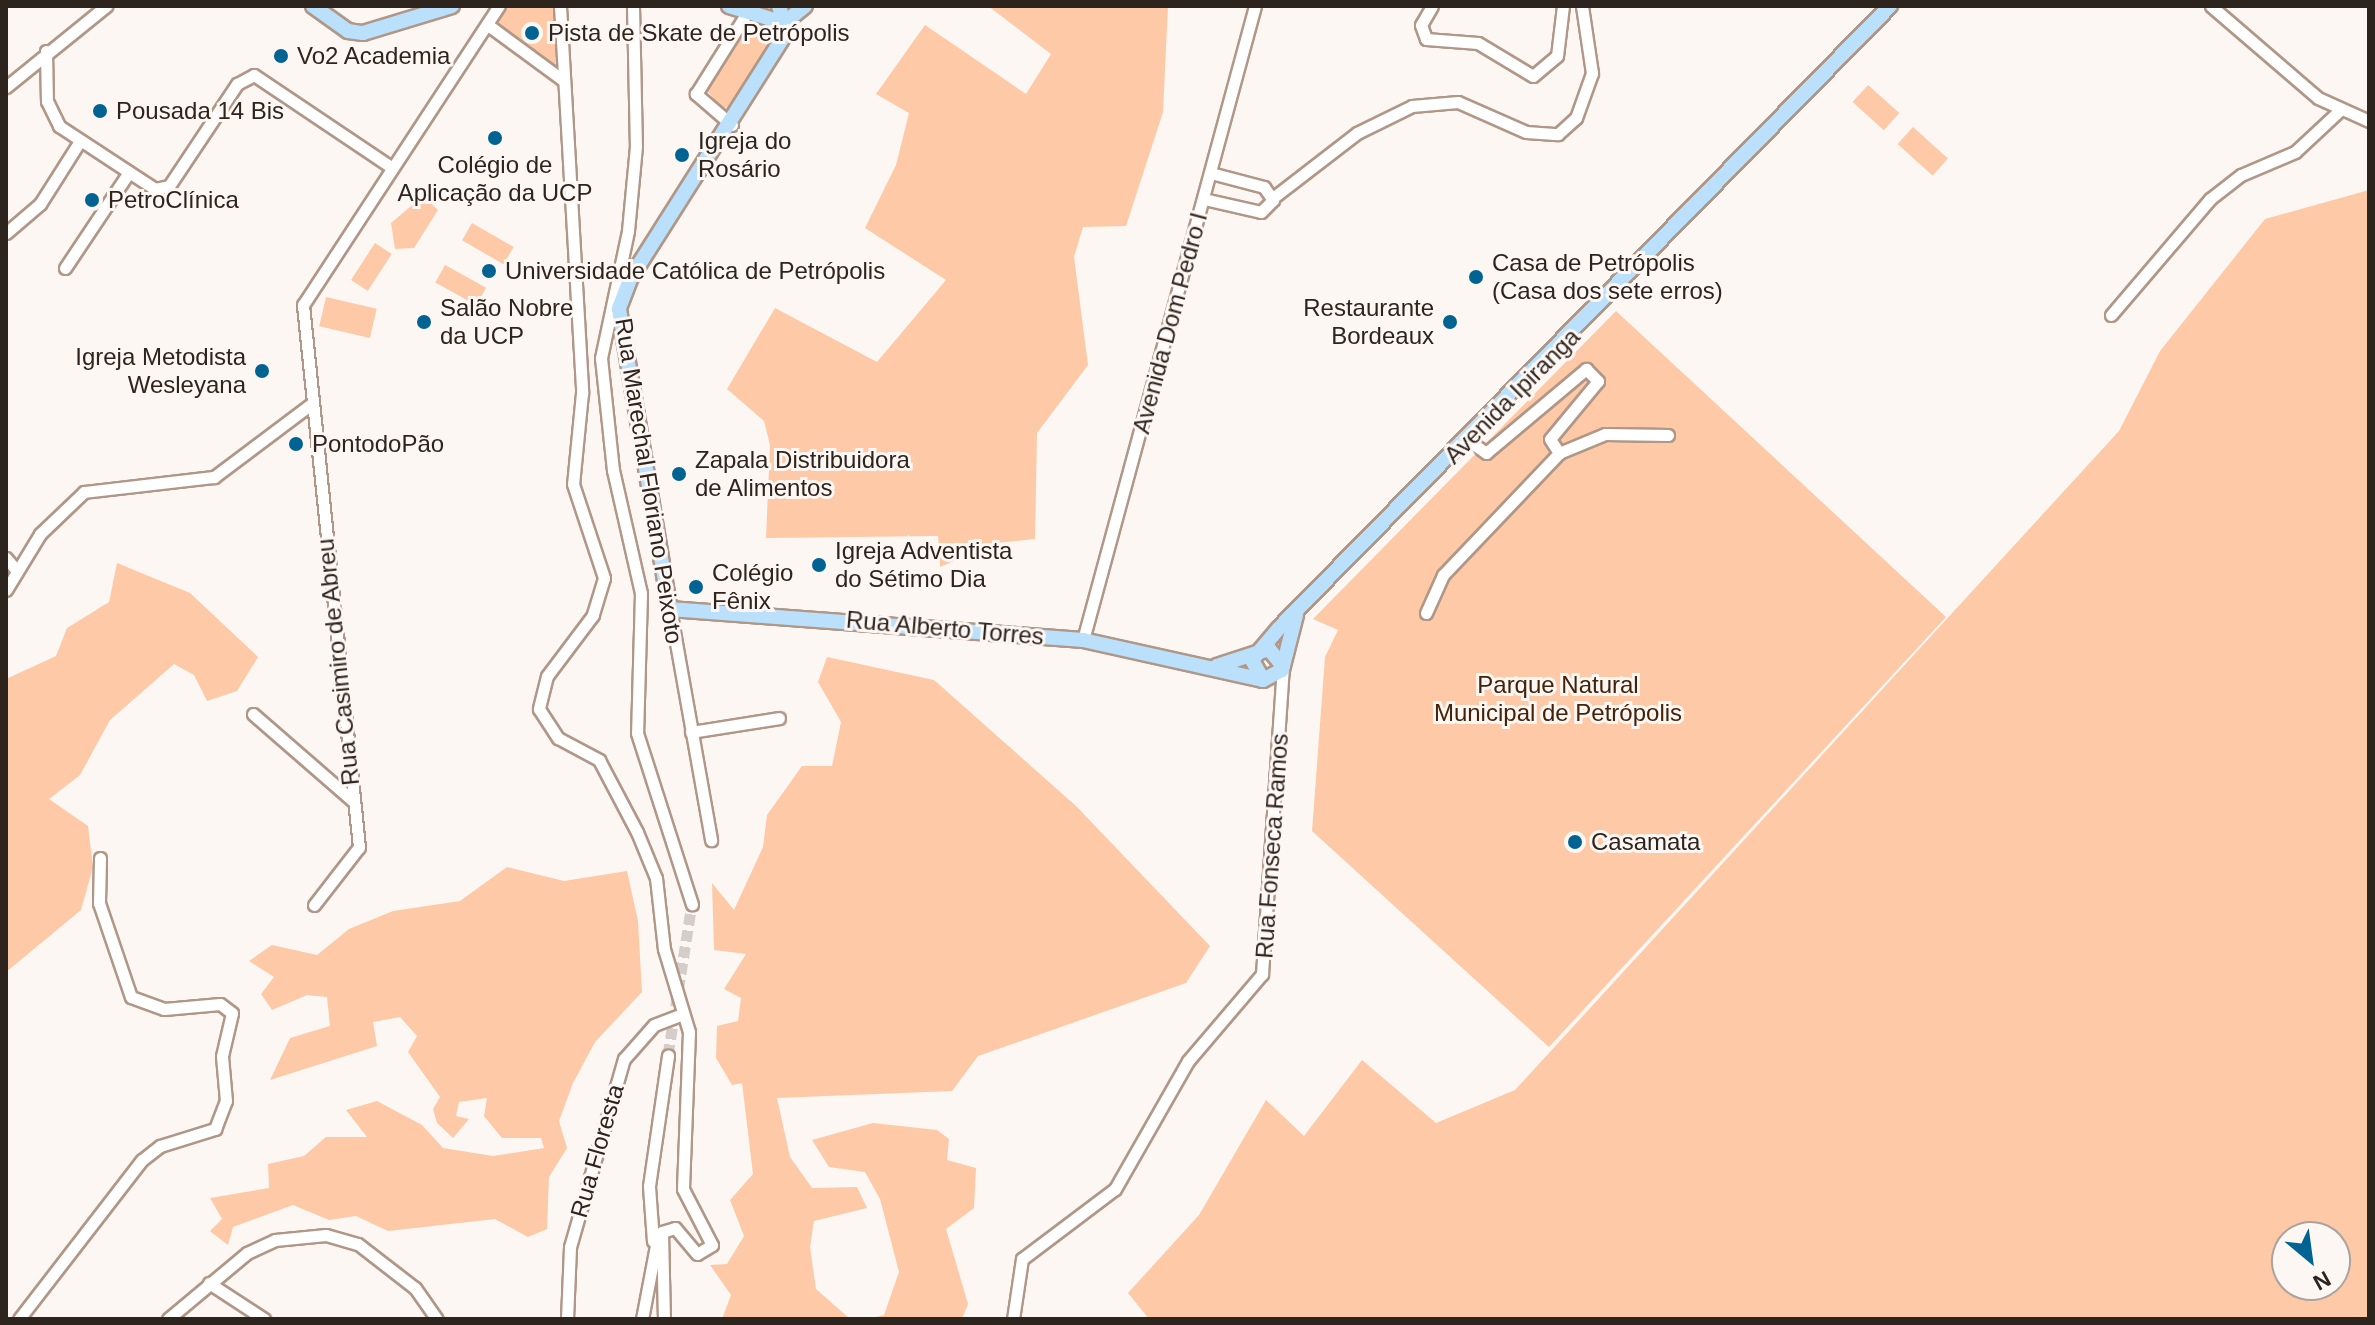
<!DOCTYPE html>
<html>
<head>
<meta charset="utf-8">
<style>
  body { margin:0 }
  #map { position:relative; width:2375px; height:1325px; overflow:hidden; background:#fdf7f4; font-family:Arial,sans-serif }
  div>[style] { position:absolute }
  [style*='--x'] { left:calc(var(--x)*1px); top:calc(var(--y)*1px); width:calc(var(--w)*1px); rotate:calc(var(--a)*1deg) }
  .green>* { inset:0; background:#fec9a6; transform-origin:0 0 }
  .minor-tunnel>* { height:11px; margin-top:-5.5px; transform-origin:0; background:repeating-linear-gradient(90deg,#d4cdc9 0 11px,transparent 0 16.5px) }
  .roads { filter:drop-shadow(2px 0 #b09787) drop-shadow(-2px 0 #b09787) drop-shadow(0 2px #b09787) drop-shadow(0 -2px #b09787) }
  .minor>* { height:11px; margin:-5.5px; padding:0 5.5px; transform-origin:5.5px; border-radius:5.5px; background:#fff }
  .major>* { height:14px; margin:-7px; padding:0 7px; transform-origin:7px; border-radius:7px; background:#bae0fb }
  .dots>* { width:22px; height:22px; translate:-50% -50%; box-sizing:border-box; border:4px solid #fdf7f4; border-radius:50% }
  span { translate:-50% -50%; white-space:nowrap; text-align:center; line-height:1.15; -webkit-text-stroke:6px #fdf7f4; paint-order:stroke }
  .poi-label { font-size:24px; color:#2e241e }
  .left { translate:0 -50%; text-align:left }
  .right { translate:-100% -50%; text-align:right }
  .street-label { font-size:24px; color:#2e241e }
  .park-label { font-size:24px; color:#432208 }
  .frame { position:absolute; inset:0; border:8px solid #2e241e; pointer-events:none }
  .north { position:absolute; left:2271px; top:1221px; width:80px; height:80px; box-sizing:border-box; background:#fdf7f4; border:2px solid #aaa39e; border-radius:50%; rotate:151deg; font-size:22px; font-weight:700; line-height:32px; text-align:center; color:#2e241e }
  .north::after { content:''; display:block; margin:auto; width:28px; height:36px; background:#006392; clip-path:polygon(50% 0,100% 100%,50% 72%,0 100%) }
</style>
</head>
<body>
<div id="map">
  <div class="green">
    <i style="clip-path:polygon(508px 6px,555px 6px,559px 73px,493px 29px)"></i>
    <i style="clip-path:polygon(988px 6px,1168px 6px,1163px 112px,1126px 226px,1083px 227px,1074px 257px,1088px 365px,1037px 433px,1035px 539px,996px 543px,940px 567px,938px 536px,766px 538px,770px 445px,764px 421px,727px 389px,775px 308px,877px 362px,946px 280px,865px 228px,896px 165px,909px 113px,876px 94px,925px 25px,1026px 94px,1051px 54px)"></i>
    <i style="clip-path:polygon(748px 28px,771px 49px,736px 106px,722px 108px,703px 86px,740px 29px)"></i>
    <i style="left:1868px;top:85px;width:42px;height:23px;rotate:42deg"></i>
    <i style="left:1913px;top:127px;width:47px;height:23px;rotate:42deg"></i>
    <i style="clip-path:polygon(evenodd,2369px 190px,2369px 1319px,1149px 1319px,1128px 1293px,1199px 1215px,1266px 1100px,1304px 1136px,1362px 1060px,1436px 1123px,1515px 1090px,2119px 431px,2160px 351px,2265px 219px,2369px 190px,2287px 1237px,2335px 1237px,2335px 1285px,2287px 1285px,2287px 1237px)"></i>
    <i style="clip-path:polygon(423px 196px,438px 210px,414px 248px,395px 249px,391px 223px)"></i>
    <i style="left:472px;top:223px;width:48px;height:20px;rotate:30deg"></i>
    <i style="left:375px;top:243px;width:20px;height:44px;rotate:33deg"></i>
    <i style="left:445px;top:265px;width:47px;height:20px;rotate:29deg"></i>
    <i style="left:326px;top:297px;width:52px;height:30px;rotate:13deg"></i>
    <i style="clip-path:polygon(1616px 311px,1946px 617px,1549px 1047px,1312px 831px,1325px 657px,1338px 630px,1313px 619px)"></i>
    <i style="clip-path:polygon(117px 563px,190px 593px,258px 657px,237px 691px,207px 701px,194px 675px,174px 664px,110px 720px,80px 775px,49px 799px,88px 826px,93px 867px,81px 910px,6px 972px,6px 679px,56px 656px,67px 628px,109px 602px)"></i>
    <i style="clip-path:polygon(827px 657px,934px 680px,1076px 806px,1210px 946px,1186px 983px,978px 1056px,952px 1091px,777px 1098px,790px 1157px,812px 1188px,857px 1187px,867px 1208px,814px 1221px,810px 1247px,816px 1289px,850px 1319px,722px 1319px,731px 1295px,710px 1265px,727px 1264px,744px 1236px,730px 1200px,753px 1174px,742px 1083px,732px 1085px,716px 1058px,717px 1026px,738px 1021px,741px 998px,724px 989px,746px 954px,714px 950px,712px 883px,734px 910px,763px 847px,767px 815px,802px 766px,832px 766px,841px 722px,818px 682px)"></i>
    <i style="clip-path:polygon(507px 867px,564px 881px,627px 871px,638px 921px,642px 992px,595px 1042px,573px 1083px,559px 1121px,567px 1148px,549px 1177px,547px 1229px,528px 1237px,495px 1219px,388px 1231px,356px 1216px,329px 1220px,293px 1205px,233px 1227px,228px 1245px,210px 1231px,222px 1219px,210px 1198px,269px 1188px,268px 1164px,304px 1156px,326px 1137px,367px 1137px,346px 1110px,377px 1101px,422px 1125px,443px 1148px,493px 1156px,544px 1148px,541px 1138px,502px 1138px,484px 1116px,487px 1098px,459px 1102px,456px 1116px,469px 1119px,453px 1138px,437px 1123px,433px 1109px,440px 1097px,408px 1052px,417px 1036px,400px 1017px,373px 1022px,377px 1046px,270px 1080px,290px 1038px,330px 1026px,327px 997px,307px 995px,272px 1010px,261px 994px,274px 977px,249px 961px,272px 945px,317px 955px,349px 929px,393px 911px,460px 901px)"></i>
    <i style="clip-path:polygon(873px 1123px,937px 1130px,949px 1139px,947px 1160px,976px 1168px,974px 1208px,946px 1229px,968px 1304px,962px 1319px,868px 1319px,884px 1315px,899px 1272px,880px 1199px,865px 1172px,829px 1167px,812px 1140px)"></i>
  </div>
  <div class="minor-tunnel">
    <i style="--x:668;--y:1055;--w:153;--a:-81"></i>
  </div>
  <div class="roads">
    <div class="minor">
      <i style="--x:560;--y:6;--w:388;--a:86.7"></i>
      <i style="--x:582;--y:393;--w:91;--a:95.6"></i>
      <i style="--x:573;--y:484;--w:99;--a:71.7"></i>
      <i style="--x:604;--y:578;--w:39;--a:107"></i>
      <i style="--x:593;--y:615;--w:76;--a:127"></i>
      <i style="--x:547;--y:676;--w:34;--a:104"></i>
      <i style="--x:539;--y:709;--w:35;--a:57"></i>
      <i style="--x:558;--y:738;--w:47;--a:28.2"></i>
      <i style="--x:599;--y:760;--w:81;--a:62.2"></i>
      <i style="--x:637;--y:832;--w:50;--a:67.6"></i>
      <i style="--x:656;--y:878;--w:71;--a:83.6"></i>
      <i style="--x:664;--y:949;--w:87;--a:73.2"></i>
      <i style="--x:689;--y:1032;--w:157;--a:92.2"></i>
      <i style="--x:683;--y:1189;--w:63;--a:62.6"></i>
      <i style="--x:712;--y:1245;--w:17;--a:149"></i>
      <i style="--x:697;--y:1254;--w:34;--a:-130"></i>
      <i style="--x:675;--y:1228;--w:14;--a:163"></i>
      <i style="--x:662;--y:1232;--w:87;--a:88.7"></i>
      <i style="--x:633;--y:6;--w:140;--a:88.8"></i>
      <i style="--x:636;--y:146;--w:85;--a:95.4"></i>
      <i style="--x:628;--y:231;--w:130;--a:102"></i>
      <i style="--x:601;--y:358;--w:113;--a:83.9"></i>
      <i style="--x:613;--y:470;--w:126;--a:77.2"></i>
      <i style="--x:641;--y:593;--w:140;--a:91.6"></i>
      <i style="--x:637;--y:733;--w:180;--a:72.2"></i>
      <i style="--x:1432;--y:6;--w:22;--a:120"></i>
      <i style="--x:1421;--y:25;--w:15;--a:70"></i>
      <i style="--x:1426;--y:39;--w:52;--a:4.4"></i>
      <i style="--x:1478;--y:43;--w:64;--a:31"></i>
      <i style="--x:1533;--y:76;--w:31;--a:-40"></i>
      <i style="--x:1557;--y:56;--w:50;--a:-83.2"></i>
      <i style="--x:2211;--y:6;--w:141;--a:40.7"></i>
      <i style="--x:2318;--y:98;--w:56;--a:24.3"></i>
      <i style="--x:488;--y:25;--w:93;--a:36.3"></i>
      <i style="--x:46;--y:51;--w:50;--a:88.9"></i>
      <i style="--x:47;--y:101;--w:28;--a:64"></i>
      <i style="--x:59;--y:126;--w:115;--a:33.3"></i>
      <i style="--x:155;--y:189;--w:14;--a:-12"></i>
      <i style="--x:169;--y:186;--w:123;--a:-56.3"></i>
      <i style="--x:237;--y:84;--w:19;--a:-28"></i>
      <i style="--x:254;--y:75;--w:165;--a:33.9"></i>
      <i style="--x:6;--y:87;--w:129;--a:-39"></i>
      <i style="--x:732;--y:125;--w:48;--a:-139.3"></i>
      <i style="--x:696;--y:94;--w:92;--a:-57.9"></i>
      <i style="--x:1274;--y:197;--w:105;--a:-37.6"></i>
      <i style="--x:1357;--y:133;--w:61;--a:-26.1"></i>
      <i style="--x:1412;--y:106;--w:46;--a:-5"></i>
      <i style="--x:1458;--y:102;--w:74;--a:23.8"></i>
      <i style="--x:1526;--y:132;--w:32;--a:4"></i>
      <i style="--x:1558;--y:134;--w:24;--a:-42"></i>
      <i style="--x:1576;--y:118;--w:48;--a:-70.4"></i>
      <i style="--x:1592;--y:73;--w:68;--a:-98.5"></i>
      <i style="--x:1204;--y:199;--w:58;--a:12.8"></i>
      <i style="--x:1261;--y:212;--w:17;--a:-45"></i>
      <i style="--x:1273;--y:200;--w:16;--a:-125"></i>
      <i style="--x:1264;--y:187;--w:55;--a:-165.2"></i>
      <i style="--x:6;--y:233;--w:45;--a:-40.5"></i>
      <i style="--x:40;--y:204;--w:75;--a:-57.6"></i>
      <i style="--x:65;--y:268;--w:115;--a:-56.3"></i>
      <i style="--x:2111;--y:315;--w:153;--a:-49.5"></i>
      <i style="--x:2210;--y:199;--w:39;--a:-38"></i>
      <i style="--x:2241;--y:175;--w:59;--a:-23.1"></i>
      <i style="--x:2295;--y:152;--w:59;--a:-42.9"></i>
      <i style="--x:1469;--y:441;--w:21;--a:35"></i>
      <i style="--x:1486;--y:453;--w:131;--a:-40"></i>
      <i style="--x:1586;--y:369;--w:17;--a:45"></i>
      <i style="--x:1598;--y:381;--w:75;--a:129.6"></i>
      <i style="--x:1550;--y:439;--w:17;--a:57"></i>
      <i style="--x:1559;--y:453;--w:50;--a:-22.4"></i>
      <i style="--x:1605;--y:434;--w:63;--a:0.9"></i>
      <i style="--x:6;--y:558;--w:17;--a:50"></i>
      <i style="--x:6;--y:590;--w:66;--a:-58.7"></i>
      <i style="--x:40;--y:534;--w:61;--a:-43.7"></i>
      <i style="--x:84;--y:492;--w:131;--a:-6.6"></i>
      <i style="--x:214;--y:477;--w:120;--a:-36.9"></i>
      <i style="--x:670;--y:609;--w:235;--a:79.9"></i>
      <i style="--x:1426;--y:613;--w:42;--a:-65.9"></i>
      <i style="--x:1443;--y:575;--w:168;--a:-46.4"></i>
      <i style="--x:1083;--y:640;--w:657;--a:-74.82"></i>
      <i style="--x:253;--y:714;--w:133;--a:41"></i>
      <i style="--x:691;--y:732;--w:89;--a:-9"></i>
      <i style="--x:314;--y:905;--w:73;--a:-52.2"></i>
      <i style="--x:359;--y:847;--w:545;--a:-95.9"></i>
      <i style="--x:303;--y:305;--w:358;--a:-56.8"></i>
      <i style="--x:653;--y:1241;--w:55;--a:-94.2"></i>
      <i style="--x:649;--y:1186;--w:132;--a:-81.7"></i>
      <i style="--x:209;--y:1283;--w:66;--a:33.2"></i>
      <i style="--x:19;--y:1319;--w:201;--a:-52.3"></i>
      <i style="--x:142;--y:1160;--w:23;--a:-38"></i>
      <i style="--x:160;--y:1146;--w:58;--a:-17.2"></i>
      <i style="--x:215;--y:1129;--w:30;--a:-69"></i>
      <i style="--x:226;--y:1101;--w:45;--a:-95.1"></i>
      <i style="--x:222;--y:1056;--w:44;--a:-76.9"></i>
      <i style="--x:232;--y:1013;--w:15;--a:-143"></i>
      <i style="--x:220;--y:1004;--w:56;--a:174.9"></i>
      <i style="--x:164;--y:1009;--w:35;--a:-160"></i>
      <i style="--x:131;--y:997;--w:99;--a:-108.8"></i>
      <i style="--x:99;--y:903;--w:45;--a:-88.7"></i>
      <i style="--x:168;--y:1319;--w:103;--a:-39.9"></i>
      <i style="--x:247;--y:1253;--w:31;--a:-25"></i>
      <i style="--x:275;--y:1240;--w:51;--a:-5.6"></i>
      <i style="--x:326;--y:1235;--w:33;--a:16"></i>
      <i style="--x:358;--y:1244;--w:72;--a:37.7"></i>
      <i style="--x:415;--y:1288;--w:38;--a:55"></i>
      <i style="--x:567;--y:1319;--w:72;--a:-87.6"></i>
      <i style="--x:570;--y:1247;--w:196;--a:-74"></i>
      <i style="--x:624;--y:1059;--w:45;--a:-48.6"></i>
      <i style="--x:654;--y:1025;--w:30;--a:-21"></i>
      <i style="--x:642;--y:1319;--w:86;--a:-79.2"></i>
      <i style="--x:1013;--y:1319;--w:61;--a:-81.5"></i>
      <i style="--x:1022;--y:1259;--w:116;--a:-37"></i>
      <i style="--x:1115;--y:1189;--w:147;--a:-60.3"></i>
      <i style="--x:1188;--y:1061;--w:114;--a:-49.6"></i>
      <i style="--x:1262;--y:974;--w:309;--a:-86.1"></i>
    </div>
    <div class="major">
      <i style="--x:313;--y:6;--w:43;--a:35.5"></i>
      <i style="--x:348;--y:31;--w:15;--a:8"></i>
      <i style="--x:363;--y:33;--w:93;--a:-16.9"></i>
      <i style="--x:729;--y:6;--w:58;--a:17.2"></i>
      <i style="--x:784;--y:23;--w:13;--a:90"></i>
      <i style="--x:784;--y:36;--w:285;--a:122.4"></i>
      <i style="--x:631;--y:277;--w:34;--a:111"></i>
      <i style="--x:619;--y:309;--w:304;--a:80.4"></i>
      <i style="--x:670;--y:609;--w:414;--a:4.3"></i>
      <i style="--x:1083;--y:640;--w:184;--a:12.5"></i>
      <i style="--x:779;--y:6;--w:18;--a:74"></i>
      <i style="--x:784;--y:23;--w:27;--a:-39"></i>
      <i style="--x:1217;--y:666;--w:55;--a:-18.1"></i>
      <i style="--x:1269;--y:649;--w:22;--a:51"></i>
      <i style="--x:1263;--y:680;--w:23;--a:-119"></i>
      <i style="--x:1252;--y:660;--w:42;--a:-49.8"></i>
      <i style="--x:1279;--y:628;--w:872;--a:-45.51"></i>
      <i style="--x:1263;--y:680;--w:21;--a:-28"></i>
      <i style="--x:1282;--y:670;--w:57;--a:-75.7"></i>
    </div>
  </div>
  <div class="dots">
    <i style="left:532px;top:33px;background:#006392"></i>
    <i style="left:281px;top:56px;background:#006392"></i>
    <i style="left:100px;top:111px;background:#006392"></i>
    <i style="left:495px;top:138px;background:#006392"></i>
    <i style="left:682px;top:155px;background:#006392"></i>
    <i style="left:92px;top:200px;background:#006392"></i>
    <i style="left:489px;top:271px;background:#006392"></i>
    <i style="left:1476px;top:277px;background:#006392"></i>
    <i style="left:424px;top:322px;background:#006392"></i>
    <i style="left:1450px;top:322px;background:#006392"></i>
    <i style="left:262px;top:371px;background:#006392"></i>
    <i style="left:296px;top:444px;background:#006392"></i>
    <i style="left:679px;top:474px;background:#006392"></i>
    <i style="left:819px;top:565px;background:#006392"></i>
    <i style="left:696px;top:587px;background:#006392"></i>
    <i style="left:1575px;top:842px;background:#006392"></i>
  </div>
  <div class="poi-label">
    <span class="left" style="left:548px;top:33px">Pista de Skate de Petrópolis</span>
    <span class="left" style="left:297px;top:56px">Vo2 Academia</span>
    <span class="left" style="left:116px;top:111px">Pousada 14 Bis</span>
    <span class="left" style="left:698px;top:155px">Igreja do<br>Rosário</span>
    <span style="left:495px;top:179px">Colégio de<br>Aplicação da UCP</span>
    <span class="left" style="left:108px;top:200px">PetroClínica</span>
    <span class="left" style="left:1492px;top:277px">Casa de Petrópolis<br>(Casa dos sete erros)</span>
    <span class="left" style="left:505px;top:271px">Universidade Católica de Petrópolis</span>
    <span class="left" style="left:440px;top:322px">Salão Nobre<br>da UCP</span>
    <span class="right" style="left:1434px;top:322px">Restaurante<br>Bordeaux</span>
    <span class="right" style="left:246px;top:371px">Igreja Metodista<br>Wesleyana</span>
    <span class="left" style="left:312px;top:444px">PontodoPão</span>
    <span class="left" style="left:695px;top:474px">Zapala Distribuidora<br>de Alimentos</span>
    <span class="left" style="left:835px;top:565px">Igreja Adventista<br>do Sétimo Dia</span>
    <span class="left" style="left:712px;top:587px">Colégio<br>Fênix</span>
    <span class="left" style="left:1591px;top:842px">Casamata</span>
  </div>
  <div class="street-label">
    <span style="left:1170px;top:323px;rotate:-75deg">Avenida Dom Pedro I</span>
    <span style="left:1512px;top:396px;rotate:-45deg">Avenida Ipiranga</span>
    <span style="left:649px;top:481px;rotate:81deg">Rua Marechal Floriano Peixoto</span>
    <span style="left:945px;top:628px;rotate:5deg">Rua Alberto Torres</span>
    <span style="left:338px;top:662px;rotate:-96deg">Rua Casimiro de Abreu</span>
    <span style="left:1272px;top:846px;rotate:-86deg">Rua Fonseca Ramos</span>
    <span style="left:597px;top:1151px;rotate:-74deg">Rua Floresta</span>
  </div>
  <div class="park-label">
    <span style="left:1558px;top:699px">Parque Natural<br>Municipal de Petrópolis</span>
  </div>
  <div class="frame"></div>
  <div class="north">N</div>
</div>
</body>
</html>
